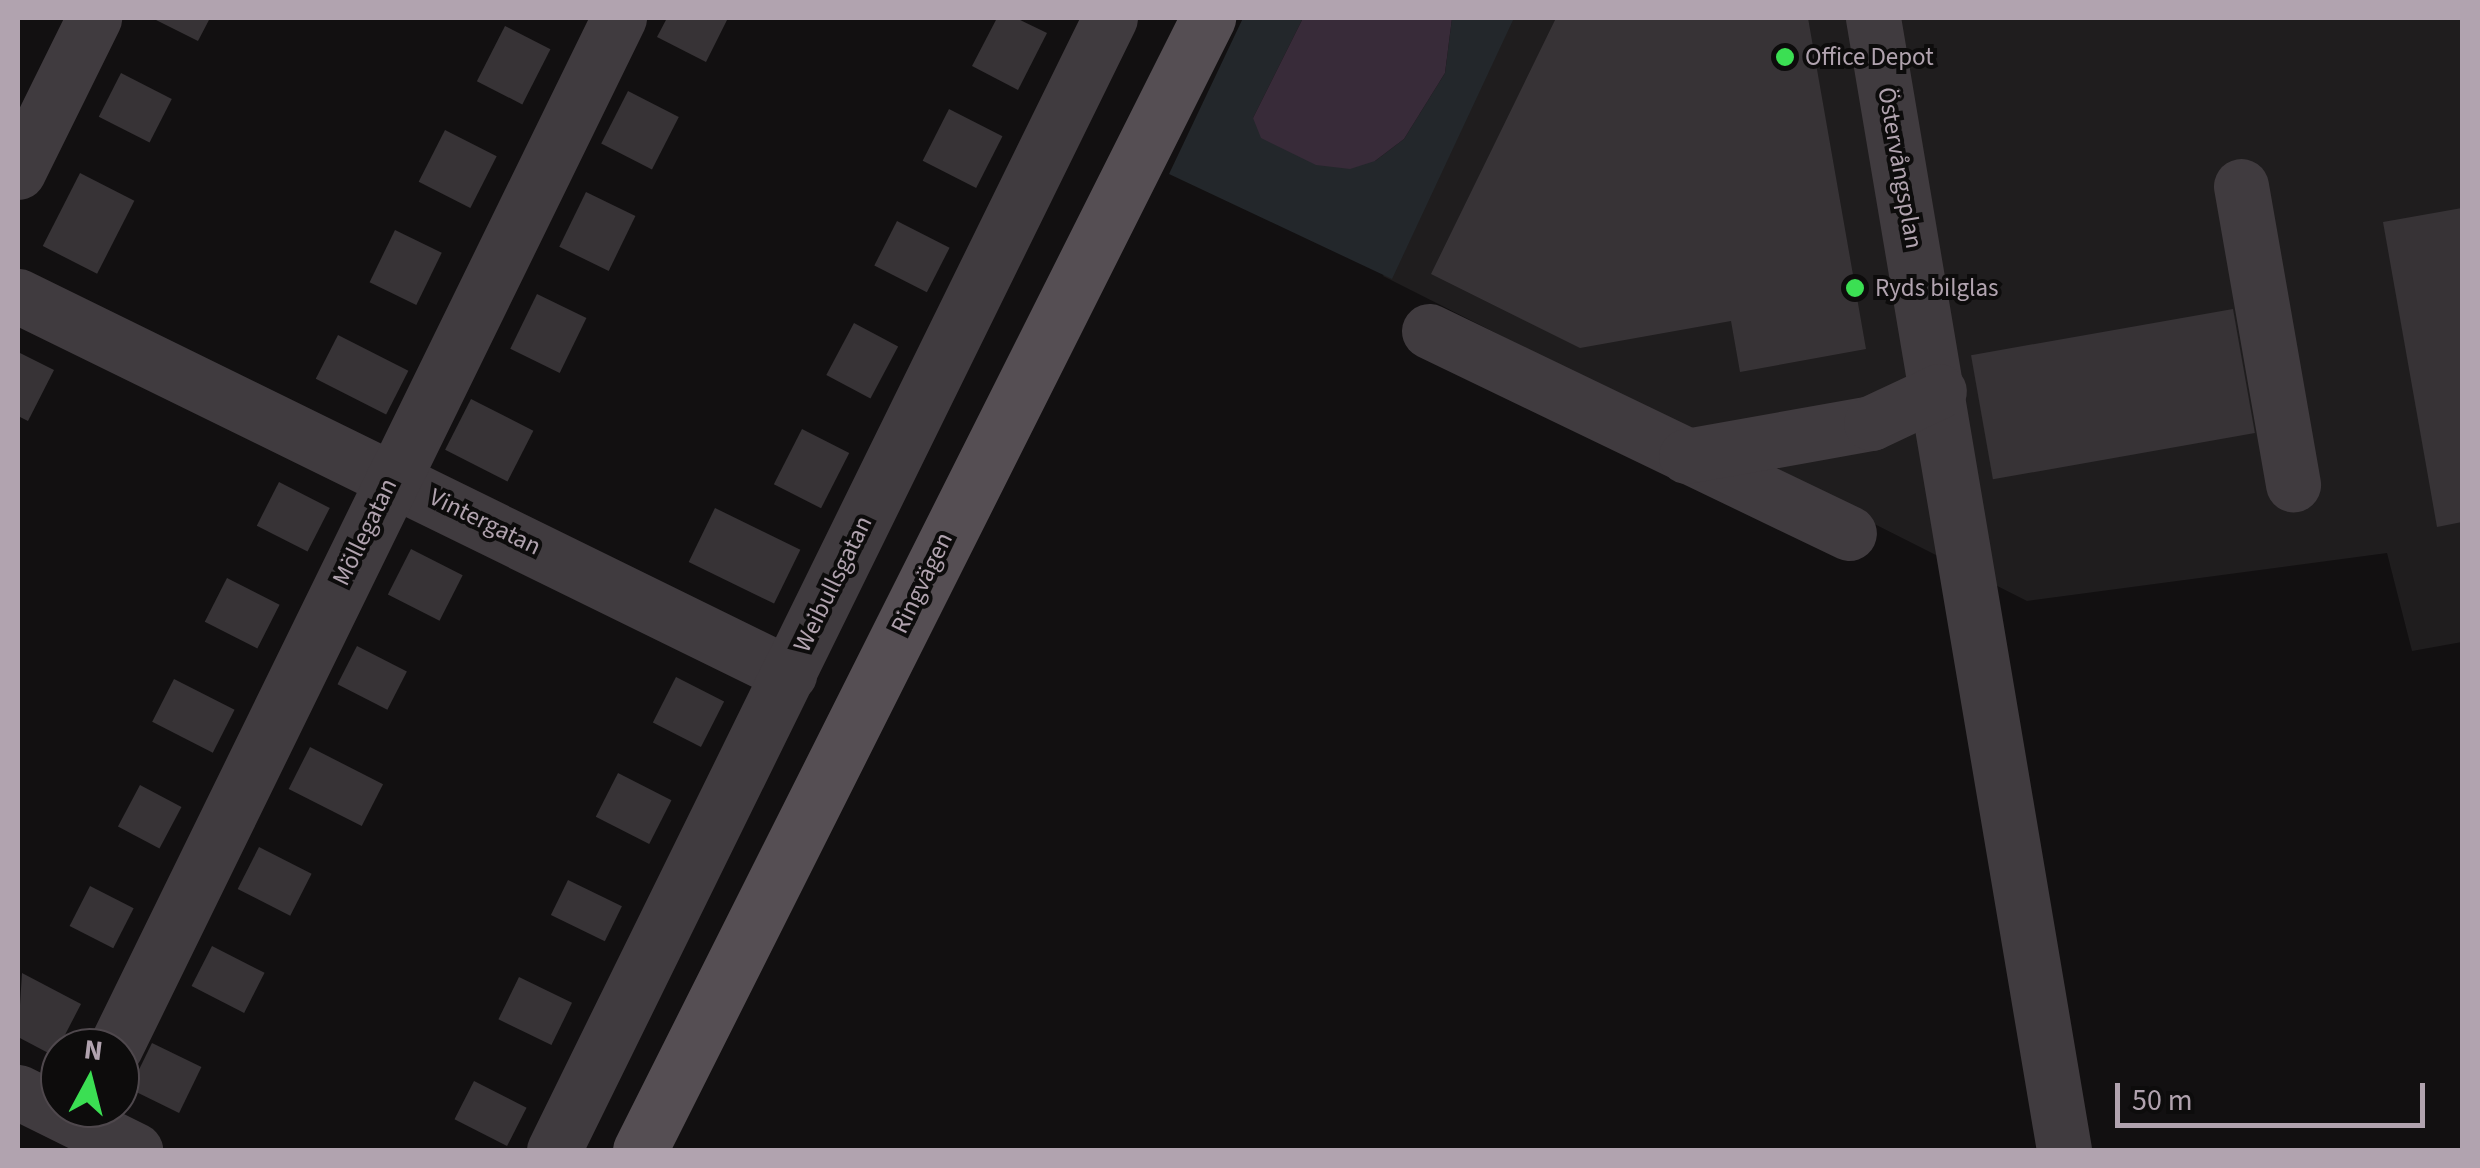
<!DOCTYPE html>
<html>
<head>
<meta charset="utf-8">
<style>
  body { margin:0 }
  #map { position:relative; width:2480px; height:1168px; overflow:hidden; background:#121011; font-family:"Source Sans 3",sans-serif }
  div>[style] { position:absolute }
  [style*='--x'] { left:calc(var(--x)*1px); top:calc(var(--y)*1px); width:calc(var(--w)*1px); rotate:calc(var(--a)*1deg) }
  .built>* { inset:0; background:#1f1d1e }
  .green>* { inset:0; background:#23272b }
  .water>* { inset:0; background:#382b39 }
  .building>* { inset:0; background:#373336; transform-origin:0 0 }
  .minor>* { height:55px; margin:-27.5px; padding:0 27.5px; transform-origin:27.5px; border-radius:27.5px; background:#403b3f }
  .major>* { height:55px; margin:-27.5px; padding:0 27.5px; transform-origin:27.5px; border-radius:27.5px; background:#554e53 }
  .dots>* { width:28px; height:28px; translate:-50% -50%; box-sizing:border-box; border:5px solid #0d0c0c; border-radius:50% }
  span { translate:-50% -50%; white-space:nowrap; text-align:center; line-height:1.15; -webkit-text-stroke:8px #0d0c0c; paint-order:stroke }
  .poi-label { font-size:25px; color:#b1a3af }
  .left { translate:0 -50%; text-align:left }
  .street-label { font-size:25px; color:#b1a3af }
  .frame { position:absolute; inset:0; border:20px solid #b1a3af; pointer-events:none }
  .north { position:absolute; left:40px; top:1028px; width:100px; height:100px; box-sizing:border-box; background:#0d0c0c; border:2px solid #4f484d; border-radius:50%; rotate:7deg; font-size:28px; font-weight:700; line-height:40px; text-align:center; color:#b1a3af }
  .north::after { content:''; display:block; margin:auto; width:35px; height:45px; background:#3bdf53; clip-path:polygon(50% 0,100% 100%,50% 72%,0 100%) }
  .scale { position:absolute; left:2115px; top:1083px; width:310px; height:45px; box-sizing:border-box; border:5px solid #b1a3af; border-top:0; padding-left:12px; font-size:30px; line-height:35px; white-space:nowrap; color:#b1a3af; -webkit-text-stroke:8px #0d0c0c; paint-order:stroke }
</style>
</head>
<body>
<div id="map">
  <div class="built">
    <i style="clip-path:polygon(1507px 18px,2462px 18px,2462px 642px,2412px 651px,2387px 553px,2027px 601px,1383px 276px)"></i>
  </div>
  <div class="green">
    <i style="clip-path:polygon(1243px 18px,1303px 18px,1253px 118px,1375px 161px,1404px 139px,1445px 73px,1452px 18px,1514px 18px,1392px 279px,1169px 174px)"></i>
  </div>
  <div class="water">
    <i style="clip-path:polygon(1303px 18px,1452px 18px,1445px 73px,1404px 139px,1375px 161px,1350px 169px,1316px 165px,1261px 138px,1253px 118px)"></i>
  </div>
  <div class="building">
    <i style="clip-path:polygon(152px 18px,210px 18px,198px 41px)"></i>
    <i style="clip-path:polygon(667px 18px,728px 18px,706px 62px,657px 37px)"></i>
    <i style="clip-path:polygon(997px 18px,1016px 18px,1047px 33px,1018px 90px,972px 66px)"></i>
    <i style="clip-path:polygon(1556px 18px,1808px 18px,1866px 349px,1740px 372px,1731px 321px,1580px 348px,1431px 274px)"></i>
    <i style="left:505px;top:26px;width:51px;height:62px;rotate:27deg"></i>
    <i style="left:121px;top:73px;width:57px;height:49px;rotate:27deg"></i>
    <i style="left:628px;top:91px;width:57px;height:59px;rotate:27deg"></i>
    <i style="left:949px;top:109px;width:60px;height:58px;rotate:27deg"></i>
    <i style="left:445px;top:130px;width:58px;height:58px;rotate:27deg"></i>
    <i style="left:80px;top:173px;width:61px;height:82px;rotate:27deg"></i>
    <i style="left:586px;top:192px;width:55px;height:61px;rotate:26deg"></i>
    <i style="clip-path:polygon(2462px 208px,2462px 522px,2437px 527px,2383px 222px)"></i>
    <i style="left:897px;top:221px;width:59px;height:50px;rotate:27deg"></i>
    <i style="left:395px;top:230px;width:52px;height:58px;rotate:26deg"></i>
    <i style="left:537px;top:294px;width:55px;height:61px;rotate:26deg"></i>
    <i style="left:2233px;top:309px;width:126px;height:266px;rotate:80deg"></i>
    <i style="left:854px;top:323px;width:50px;height:59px;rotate:28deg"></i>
    <i style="left:338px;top:335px;width:79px;height:49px;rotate:27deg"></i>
    <i style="clip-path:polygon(18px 352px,54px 370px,28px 421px,18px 416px)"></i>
    <i style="left:471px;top:399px;width:70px;height:57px;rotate:27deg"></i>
    <i style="left:802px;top:429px;width:53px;height:62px;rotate:27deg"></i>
    <i style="left:279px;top:482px;width:57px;height:49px;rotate:27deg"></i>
    <i style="left:715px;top:508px;width:95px;height:60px;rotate:26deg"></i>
    <i style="left:411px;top:549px;width:58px;height:51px;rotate:27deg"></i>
    <i style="left:227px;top:578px;width:59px;height:49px;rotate:27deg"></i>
    <i style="left:357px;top:646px;width:56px;height:43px;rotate:27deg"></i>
    <i style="left:676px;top:677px;width:54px;height:51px;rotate:27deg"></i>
    <i style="left:174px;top:679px;width:68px;height:48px;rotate:27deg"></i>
    <i style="left:310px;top:747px;width:82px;height:47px;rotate:27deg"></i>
    <i style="left:618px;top:773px;width:60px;height:49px;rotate:27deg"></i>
    <i style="left:140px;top:785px;width:47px;height:47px;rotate:28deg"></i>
    <i style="left:259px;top:847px;width:59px;height:47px;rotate:27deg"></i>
    <i style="left:568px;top:880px;width:60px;height:39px;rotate:26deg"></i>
    <i style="left:90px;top:886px;width:49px;height:45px;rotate:27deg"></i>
    <i style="left:212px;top:946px;width:59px;height:45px;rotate:27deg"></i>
    <i style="clip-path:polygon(22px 973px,81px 1004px,54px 1056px,18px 1037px)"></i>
    <i style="left:519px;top:977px;width:59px;height:47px;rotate:26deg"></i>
    <i style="left:152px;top:1043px;width:55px;height:51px;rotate:26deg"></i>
    <i style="left:474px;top:1081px;width:59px;height:43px;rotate:27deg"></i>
  </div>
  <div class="minor">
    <i style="--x:1873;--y:18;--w:1148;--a:80.42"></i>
    <i style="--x:18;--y:172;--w:172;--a:-63.7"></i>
    <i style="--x:2241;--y:186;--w:303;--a:80.1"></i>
    <i style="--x:18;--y:296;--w:859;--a:26.12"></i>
    <i style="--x:1429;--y:331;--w:466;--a:25.7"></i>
    <i style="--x:1686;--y:456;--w:188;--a:-10.1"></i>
    <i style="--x:1871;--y:423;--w:75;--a:-25.2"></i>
    <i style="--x:115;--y:1048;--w:1147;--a:-63.93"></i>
    <i style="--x:18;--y:1092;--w:131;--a:26.4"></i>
    <i style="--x:554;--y:1150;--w:1261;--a:-63.84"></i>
  </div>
  <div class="major">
    <i style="--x:640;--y:1150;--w:1267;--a:-63.35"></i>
  </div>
  <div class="dots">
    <i style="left:1785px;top:57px;background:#3bdf53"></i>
    <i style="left:1855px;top:288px;background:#3bdf53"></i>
  </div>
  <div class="poi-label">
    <span class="left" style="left:1805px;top:57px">Office Depot</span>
    <span class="left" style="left:1875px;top:288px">Ryds bilglas</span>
  </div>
  <div class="street-label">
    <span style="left:1900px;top:168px;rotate:80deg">Östervångsplan</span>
    <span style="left:485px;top:522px;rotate:26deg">Vintergatan</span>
    <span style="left:365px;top:532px;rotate:-64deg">Möllegatan</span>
    <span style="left:922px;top:583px;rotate:-64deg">Ringvägen</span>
    <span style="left:833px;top:584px;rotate:-64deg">Weibullsgatan</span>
  </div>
  <div class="frame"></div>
  <div class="north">N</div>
  <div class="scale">50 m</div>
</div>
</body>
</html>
